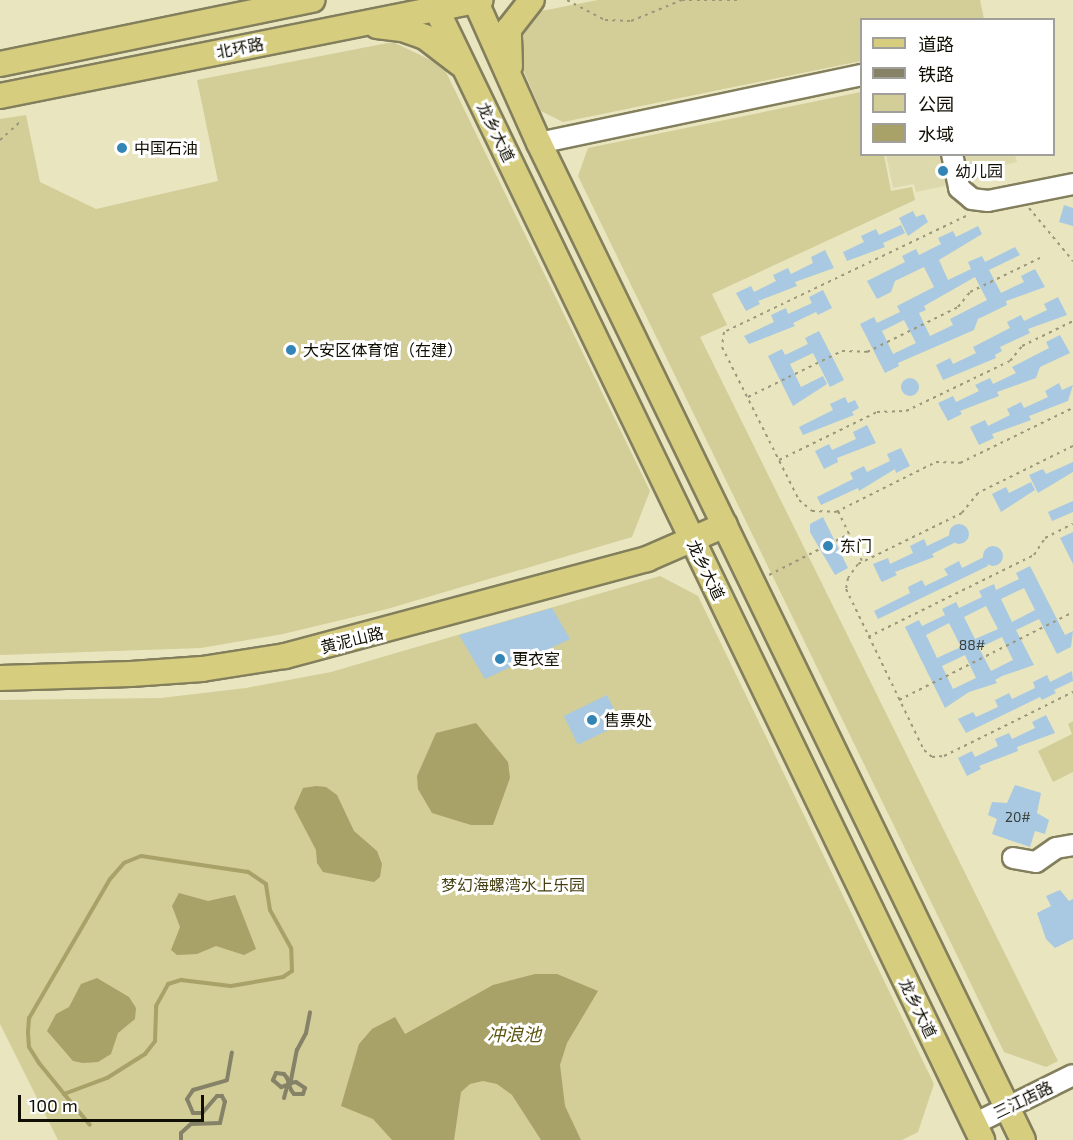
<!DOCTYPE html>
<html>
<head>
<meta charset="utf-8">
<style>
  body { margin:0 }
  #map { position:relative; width:1073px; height:1140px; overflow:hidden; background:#e9e5bf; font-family:"Exo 2","Noto Sans SC",sans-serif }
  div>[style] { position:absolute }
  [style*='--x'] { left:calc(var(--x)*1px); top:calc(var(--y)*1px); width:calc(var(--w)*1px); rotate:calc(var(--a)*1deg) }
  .built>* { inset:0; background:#ded9ad }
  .green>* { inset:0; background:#d3cd98 }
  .water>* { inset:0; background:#a8a168 }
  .stream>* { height:4px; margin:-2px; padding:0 2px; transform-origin:2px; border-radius:2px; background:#a8a168 }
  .building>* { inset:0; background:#a8c9e1; transform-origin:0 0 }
  .round { border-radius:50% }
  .path>* { height:2px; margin-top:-1px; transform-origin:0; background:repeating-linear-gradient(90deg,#9b987b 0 3px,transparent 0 7.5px) }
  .roads { filter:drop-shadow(2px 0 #837f5d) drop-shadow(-2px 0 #837f5d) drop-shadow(0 2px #837f5d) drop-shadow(0 -2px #837f5d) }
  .minor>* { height:20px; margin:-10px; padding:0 10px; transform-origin:10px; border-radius:10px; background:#fff }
  .major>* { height:24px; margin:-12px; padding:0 12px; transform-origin:12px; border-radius:12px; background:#d6cd7e }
  .rail>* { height:4px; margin:-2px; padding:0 2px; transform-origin:2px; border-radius:2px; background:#858268 }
  .dots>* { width:16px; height:16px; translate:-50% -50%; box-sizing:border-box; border:3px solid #fff; border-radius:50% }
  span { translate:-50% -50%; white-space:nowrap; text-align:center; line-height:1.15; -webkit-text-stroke:6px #fff; paint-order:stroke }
  .number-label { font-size:14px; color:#373e3a }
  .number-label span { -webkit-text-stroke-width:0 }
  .street-label { font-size:16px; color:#110f03 }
  .poi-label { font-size:16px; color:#110f03 }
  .left { translate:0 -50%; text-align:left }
  .park-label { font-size:16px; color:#443e10 }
  .water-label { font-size:18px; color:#5d5510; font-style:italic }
  .legend { position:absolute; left:860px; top:18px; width:195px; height:138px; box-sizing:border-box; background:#fff; border:2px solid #a09f9a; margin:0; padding:8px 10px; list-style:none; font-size:18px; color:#110f03 }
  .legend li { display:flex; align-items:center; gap:12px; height:30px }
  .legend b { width:30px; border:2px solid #a09f9a }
  .scale { position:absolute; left:18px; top:1095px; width:186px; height:27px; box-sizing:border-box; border:3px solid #110f03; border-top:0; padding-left:8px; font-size:18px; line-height:21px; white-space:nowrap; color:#110f03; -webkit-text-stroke:4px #fff; paint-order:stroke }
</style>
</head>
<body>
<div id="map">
  <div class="built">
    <i style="clip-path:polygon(886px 155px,1015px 155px,1017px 162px,996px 167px,998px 175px,916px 192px,914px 184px,893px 188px)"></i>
  </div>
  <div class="green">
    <i style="clip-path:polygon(598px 0,980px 0,984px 19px,862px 20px,861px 61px,563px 122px,541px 111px,516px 53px,531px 13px)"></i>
    <i style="clip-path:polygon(393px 42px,443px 66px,650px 491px,632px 537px,387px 609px,283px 634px,201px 648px,0 655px,0 119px,26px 115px,40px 182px,96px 209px,218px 181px,197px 80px)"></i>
    <i style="clip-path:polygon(861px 92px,862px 154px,884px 155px,891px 191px,912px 187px,915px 200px,712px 294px,727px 325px,700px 337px,1058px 1061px,1046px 1067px,1004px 1052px,578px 176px,588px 148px)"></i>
    <i style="clip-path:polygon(660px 576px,698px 596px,934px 1084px,918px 1132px,902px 1140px,58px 1140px,0 1024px,0 700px,161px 698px,246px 688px,331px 672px)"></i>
    <i style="clip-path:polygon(1073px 721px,1073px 772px,1053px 782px,1038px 751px,1072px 734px,1068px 724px)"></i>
  </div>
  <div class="water">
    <i style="clip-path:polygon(476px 723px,508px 762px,510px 778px,493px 825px,471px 825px,432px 813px,418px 789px,417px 776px,436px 733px)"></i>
    <i style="clip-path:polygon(316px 786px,326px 787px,337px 795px,354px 831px,377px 851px,382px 864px,380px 877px,374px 882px,323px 872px,317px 863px,316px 850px,294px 808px,303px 788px)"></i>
    <i style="clip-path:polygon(179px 893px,208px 901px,235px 895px,256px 949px,244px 955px,216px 946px,197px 954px,177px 955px,171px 950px,180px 927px,172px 906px)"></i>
    <i style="clip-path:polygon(535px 974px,557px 974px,598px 991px,567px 1043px,560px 1065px,565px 1106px,581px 1140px,541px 1140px,512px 1095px,497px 1084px,483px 1081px,470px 1084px,461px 1092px,454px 1140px,392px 1140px,373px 1119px,341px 1106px,359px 1044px,372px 1029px,395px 1017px,405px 1034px,493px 985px)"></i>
    <i style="clip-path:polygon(97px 978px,129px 997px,136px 1008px,135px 1019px,118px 1033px,111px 1054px,98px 1062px,83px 1063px,73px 1061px,47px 1031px,56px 1014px,69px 1007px,81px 984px)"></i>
  </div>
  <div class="stream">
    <i style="--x:64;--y:1094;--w:46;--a:-20.4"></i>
    <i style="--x:107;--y:1078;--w:45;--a:-32.3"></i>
    <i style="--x:145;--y:1054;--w:16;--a:-52"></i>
    <i style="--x:155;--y:1041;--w:35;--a:-88"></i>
    <i style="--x:156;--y:1006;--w:25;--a:-61"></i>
    <i style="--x:168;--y:984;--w:14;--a:-17"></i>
    <i style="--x:181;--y:980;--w:50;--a:6.8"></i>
    <i style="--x:231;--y:986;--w:53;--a:-9.8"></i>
    <i style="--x:283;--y:977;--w:11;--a:-34"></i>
    <i style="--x:292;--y:971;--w:23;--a:-92"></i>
    <i style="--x:291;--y:948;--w:43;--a:-118.9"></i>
    <i style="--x:270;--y:910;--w:26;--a:-99"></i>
    <i style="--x:266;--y:884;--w:22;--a:-146"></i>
    <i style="--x:248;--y:872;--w:108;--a:-171.5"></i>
    <i style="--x:141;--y:856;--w:18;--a:158"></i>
    <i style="--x:124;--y:863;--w:21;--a:131"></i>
    <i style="--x:110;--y:879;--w:161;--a:120.2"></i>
    <i style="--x:29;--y:1018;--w:15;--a:94"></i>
    <i style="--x:28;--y:1033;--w:14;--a:86"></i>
    <i style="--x:29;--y:1047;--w:19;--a:58"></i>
    <i style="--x:39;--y:1063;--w:40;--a:51"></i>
    <i style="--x:64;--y:1094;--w:40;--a:50"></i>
  </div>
  <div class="building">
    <i style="clip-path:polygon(1064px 205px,1073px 208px,1073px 226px,1059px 222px)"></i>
    <i style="clip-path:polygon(913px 211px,916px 217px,924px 214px,928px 222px,908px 236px,899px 218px)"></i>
    <i style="clip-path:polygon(901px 225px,905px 233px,883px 243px,885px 247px,847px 261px,843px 252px,864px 242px,861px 236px,876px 229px,879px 235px)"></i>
    <i style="clip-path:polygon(evenodd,978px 226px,982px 234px,939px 260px,948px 280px,971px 269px,968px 262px,982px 256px,985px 262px,1015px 247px,1020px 255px,989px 270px,1001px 293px,1024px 282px,1021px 276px,1035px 269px,1045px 287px,1006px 301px,1007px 305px,978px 319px,974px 330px,898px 363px,899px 366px,885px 373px,860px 324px,874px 317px,877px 323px,900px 312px,897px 306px,934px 287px,924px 267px,895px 281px,891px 292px,877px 299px,867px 281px,905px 262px,902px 256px,916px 249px,919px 255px,941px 244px,938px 238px,953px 231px,956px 237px,978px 226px,975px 277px,987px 300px,950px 319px,953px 325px,930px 336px,919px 313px,926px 310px,924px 306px,975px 277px,978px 226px,904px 320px,916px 343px,893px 354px,882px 331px,904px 320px)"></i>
    <i style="clip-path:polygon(825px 250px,834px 268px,795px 282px,797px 286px,758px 301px,760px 304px,746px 311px,736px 293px,751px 286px,754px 292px,776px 281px,773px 275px,788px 268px,791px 274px,813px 263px,811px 257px)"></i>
    <i style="clip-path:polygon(823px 290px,832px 308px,818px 315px,816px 312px,793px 323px,795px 326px,749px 344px,744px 336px,774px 322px,771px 315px,786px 308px,788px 314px,812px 303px,809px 297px)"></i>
    <i style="clip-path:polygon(1058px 297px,1067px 315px,1028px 329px,1030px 333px,1000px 347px,1002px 351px,995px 355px,996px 358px,943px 380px,936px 365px,950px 358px,953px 364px,976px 353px,973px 347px,1010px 328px,1007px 322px,1021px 315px,1024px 321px,1047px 310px,1044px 304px)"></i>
    <i style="clip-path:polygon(819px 331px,844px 380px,830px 387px,813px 353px,790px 364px,801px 387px,823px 376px,827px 384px,793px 406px,768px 356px,782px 349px,785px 355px,808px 344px,805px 338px)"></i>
    <i style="clip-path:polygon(1060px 335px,1070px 353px,1040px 367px,1036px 378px,997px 392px,999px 396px,960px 411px,962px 414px,948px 421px,938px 403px,953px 396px,956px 402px,979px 391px,975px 385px,990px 378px,993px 384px,1016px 373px,1012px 367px,1049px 348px,1046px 342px)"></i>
    <i class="round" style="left:901px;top:378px;width:18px;height:18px"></i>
    <i style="clip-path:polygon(1059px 383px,1062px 390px,1073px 385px,1068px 401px,1029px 416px,1031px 420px,992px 434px,994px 438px,979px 445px,970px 427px,985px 420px,988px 426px,1010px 415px,1007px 409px,1021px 402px,1024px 408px,1048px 397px,1045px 391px)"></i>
    <i style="clip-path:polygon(845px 397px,848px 403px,855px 400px,859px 408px,852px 412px,854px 415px,803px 435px,799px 427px,833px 410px,830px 404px)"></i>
    <i style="clip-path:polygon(867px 425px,876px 443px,837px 458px,838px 462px,824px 469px,815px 451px,829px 444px,832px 450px,856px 439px,853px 432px)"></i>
    <i style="clip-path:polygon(901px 448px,910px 466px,896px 473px,895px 469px,859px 491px,858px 488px,821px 505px,817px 497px,853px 479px,850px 473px,864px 466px,867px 472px,890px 461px,887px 454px)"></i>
    <i style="clip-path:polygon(1073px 462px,1073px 472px,1038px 493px,1029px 475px,1043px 469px,1046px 474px)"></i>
    <i style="clip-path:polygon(1031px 482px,1035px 490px,1001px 512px,992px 494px,1006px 487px,1009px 493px)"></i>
    <i style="clip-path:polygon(1073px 501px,1073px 512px,1052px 521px,1048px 512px)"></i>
    <i style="clip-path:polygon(823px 517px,848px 568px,835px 575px,810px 532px,810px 524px)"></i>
    <i class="round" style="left:949px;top:524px;width:20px;height:20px"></i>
    <i style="clip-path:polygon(1073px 532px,1073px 564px,1060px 538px)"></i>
    <i style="clip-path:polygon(950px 535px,954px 543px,932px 554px,934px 557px,895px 572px,897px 575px,882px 582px,880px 579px,873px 564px,888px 558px,890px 564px,913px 553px,910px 546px,924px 539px,927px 546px)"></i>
    <i class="round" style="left:983px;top:546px;width:20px;height:20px"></i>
    <i style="clip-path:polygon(984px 557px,988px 566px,878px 619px,874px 611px,910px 593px,908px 587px,922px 580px,925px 586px,948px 575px,944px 569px,959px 561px,962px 568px)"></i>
    <i style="clip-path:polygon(evenodd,1030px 566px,1065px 635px,1073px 631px,1071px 647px,1057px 654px,1039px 619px,1016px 630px,1034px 665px,1002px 676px,995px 680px,997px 683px,969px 692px,945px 708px,905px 627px,919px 620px,922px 626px,945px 615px,942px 609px,956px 602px,959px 608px,982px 597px,979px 591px,994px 584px,996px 590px,1019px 579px,1016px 573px,1030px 566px,1024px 588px,1035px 610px,1012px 622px,1001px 599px,1024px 588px,1030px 566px,986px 606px,998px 629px,975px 639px,964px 617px,986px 606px,1030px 566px,949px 623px,961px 647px,937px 658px,926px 635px,949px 623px,1030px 566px,1002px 637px,1013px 660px,991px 671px,979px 648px,1002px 637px,1030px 566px,965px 655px,976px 678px,953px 689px,942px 666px,965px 655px)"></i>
    <i style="clip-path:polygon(552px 608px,570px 639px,485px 679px,459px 635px)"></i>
    <i style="clip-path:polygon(1072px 671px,1073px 681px,1054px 690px,1056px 693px,1042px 700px,1040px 697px,966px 733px,958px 719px,973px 712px,976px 717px,998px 707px,995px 700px,1009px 693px,1012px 699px,1035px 688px,1033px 682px,1047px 675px,1050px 682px)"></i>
    <i style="left:607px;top:695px;width:32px;height:48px;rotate:64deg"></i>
    <i style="clip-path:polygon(1046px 715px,1055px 733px,1017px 747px,1018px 751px,979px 766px,981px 769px,967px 776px,958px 758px,972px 751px,975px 757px,998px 746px,995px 739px,1009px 733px,1012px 739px,1035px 728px,1032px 722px)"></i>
    <i style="clip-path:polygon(1015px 785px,1041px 793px,1037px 813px,1049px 820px,1045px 834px,1035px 831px,1030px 847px,992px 834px,997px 819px,988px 815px,992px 802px,1007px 803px)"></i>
    <i style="clip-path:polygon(1060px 890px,1069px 901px,1073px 899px,1073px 939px,1055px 948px,1046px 939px,1037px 913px,1051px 906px,1046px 896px)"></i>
  </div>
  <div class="path">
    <i style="--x:567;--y:0;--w:43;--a:27.8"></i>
    <i style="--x:605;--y:20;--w:26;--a:2"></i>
    <i style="--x:631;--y:21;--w:55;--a:-22.4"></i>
    <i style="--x:682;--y:0;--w:59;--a:0"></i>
    <i style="--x:0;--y:140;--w:28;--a:-42"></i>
    <i style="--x:1029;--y:208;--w:69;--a:50.3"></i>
    <i style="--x:966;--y:216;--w:268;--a:154.4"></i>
    <i style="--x:724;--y:332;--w:15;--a:98"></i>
    <i style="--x:722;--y:347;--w:171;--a:63.3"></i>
    <i style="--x:799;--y:500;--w:17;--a:40"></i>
    <i style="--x:812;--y:511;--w:24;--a:2"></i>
    <i style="--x:836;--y:512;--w:112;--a:-26.6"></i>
    <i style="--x:936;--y:462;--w:24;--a:2"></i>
    <i style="--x:960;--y:463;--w:126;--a:-26"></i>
    <i style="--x:748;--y:397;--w:105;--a:-26.1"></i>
    <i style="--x:842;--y:351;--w:25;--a:2"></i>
    <i style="--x:867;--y:352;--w:102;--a:-26.3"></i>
    <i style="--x:958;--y:307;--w:19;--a:-51"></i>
    <i style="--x:970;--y:292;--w:78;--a:-25.9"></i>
    <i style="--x:1073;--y:446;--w:106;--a:153.7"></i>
    <i style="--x:978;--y:493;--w:26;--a:129"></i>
    <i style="--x:962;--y:513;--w:116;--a:153.9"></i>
    <i style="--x:858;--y:564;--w:17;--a:126"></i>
    <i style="--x:848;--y:578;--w:11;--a:100"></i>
    <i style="--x:846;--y:589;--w:179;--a:64.2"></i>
    <i style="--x:924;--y:750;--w:11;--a:41"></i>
    <i style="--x:932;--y:757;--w:12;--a:-5"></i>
    <i style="--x:944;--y:756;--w:144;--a:-26.4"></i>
    <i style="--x:779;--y:460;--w:109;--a:-26.1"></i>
    <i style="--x:877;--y:412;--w:29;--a:-2"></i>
    <i style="--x:906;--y:411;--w:115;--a:-25.7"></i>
    <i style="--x:1010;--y:361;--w:19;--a:-51"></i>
    <i style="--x:1022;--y:346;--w:57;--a:-26.1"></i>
    <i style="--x:838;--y:511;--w:55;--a:64.4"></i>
    <i style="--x:769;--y:575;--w:90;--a:-27.1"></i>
    <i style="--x:868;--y:637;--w:185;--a:-26.3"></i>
    <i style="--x:1034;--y:555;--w:20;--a:-57"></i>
    <i style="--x:1045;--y:538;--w:31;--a:-27"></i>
    <i style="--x:899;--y:700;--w:195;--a:-26.8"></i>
  </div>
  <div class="roads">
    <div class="minor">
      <i style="--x:539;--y:143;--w:330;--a:-11.9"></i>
      <i style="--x:952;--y:154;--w:35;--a:78"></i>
      <i style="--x:959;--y:188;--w:17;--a:40"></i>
      <i style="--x:972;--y:199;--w:16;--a:7"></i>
      <i style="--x:988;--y:201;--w:87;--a:-11.3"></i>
      <i style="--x:1013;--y:858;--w:23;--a:10"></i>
      <i style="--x:1036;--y:862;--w:24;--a:-35"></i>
      <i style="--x:1056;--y:848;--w:17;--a:-10"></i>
      <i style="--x:974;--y:1124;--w:110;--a:-26.3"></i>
    </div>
    <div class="major">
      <i style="--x:432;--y:0;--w:1266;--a:64.24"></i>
      <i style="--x:475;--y:0;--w:157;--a:65.9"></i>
      <i style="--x:539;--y:143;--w:1108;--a:64.11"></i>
      <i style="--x:377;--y:26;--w:25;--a:7"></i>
      <i style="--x:402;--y:29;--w:24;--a:19"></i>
      <i style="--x:425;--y:37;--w:44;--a:37.6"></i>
      <i style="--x:0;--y:64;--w:319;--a:-11.6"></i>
      <i style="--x:510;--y:66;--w:37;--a:-92"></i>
      <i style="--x:509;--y:29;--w:37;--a:-52"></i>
      <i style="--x:0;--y:96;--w:490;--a:-11.3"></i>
      <i style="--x:0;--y:678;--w:131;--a:-1.7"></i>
      <i style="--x:131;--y:674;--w:71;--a:-4"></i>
      <i style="--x:202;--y:669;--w:84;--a:-8.9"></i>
      <i style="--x:285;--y:656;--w:375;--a:-15"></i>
      <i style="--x:647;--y:559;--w:85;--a:-23.6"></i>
    </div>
  </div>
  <div class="rail">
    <i style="--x:284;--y:1098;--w:11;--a:-75"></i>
    <i style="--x:287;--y:1087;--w:6;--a:-45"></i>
    <i style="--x:291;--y:1083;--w:5;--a:-11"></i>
    <i style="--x:296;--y:1082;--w:11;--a:34"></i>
    <i style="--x:305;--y:1088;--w:6;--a:108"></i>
    <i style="--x:303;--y:1094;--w:9;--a:180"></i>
    <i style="--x:294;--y:1094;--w:5;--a:-127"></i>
    <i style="--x:291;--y:1090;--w:13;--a:-108"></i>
    <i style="--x:287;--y:1078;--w:5;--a:-127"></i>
    <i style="--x:284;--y:1074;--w:8;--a:-173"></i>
    <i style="--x:276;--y:1073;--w:8;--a:113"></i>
    <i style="--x:273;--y:1080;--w:11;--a:41"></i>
    <i style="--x:281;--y:1087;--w:6;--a:-18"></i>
    <i style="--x:287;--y:1085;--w:4;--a:-34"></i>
    <i style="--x:290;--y:1083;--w:3;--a:-72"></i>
    <i style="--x:291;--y:1080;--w:31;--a:-79"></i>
    <i style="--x:297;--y:1050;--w:19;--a:-62"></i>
    <i style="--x:306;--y:1033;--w:21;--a:-79"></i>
    <i style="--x:181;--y:1140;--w:7;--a:-90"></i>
    <i style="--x:181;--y:1133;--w:13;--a:-42"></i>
    <i style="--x:191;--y:1124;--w:29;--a:-2"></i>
    <i style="--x:220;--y:1123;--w:22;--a:-77"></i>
    <i style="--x:225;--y:1102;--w:7;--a:-117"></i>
    <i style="--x:222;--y:1096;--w:5;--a:180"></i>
    <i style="--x:217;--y:1096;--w:23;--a:131"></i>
    <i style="--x:202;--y:1113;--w:9;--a:180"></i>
    <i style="--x:193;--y:1113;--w:15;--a:-113"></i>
    <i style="--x:187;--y:1099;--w:11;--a:-56"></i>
    <i style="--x:193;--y:1090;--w:35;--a:-16"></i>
    <i style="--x:227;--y:1080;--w:28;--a:-80"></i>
  </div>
  <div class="dots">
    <i style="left:122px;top:148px;background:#3385b6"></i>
    <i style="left:943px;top:171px;background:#3385b6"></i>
    <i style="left:291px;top:350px;background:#3385b6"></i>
    <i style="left:828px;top:546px;background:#3385b6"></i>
    <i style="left:500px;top:659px;background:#3385b6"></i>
    <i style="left:592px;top:720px;background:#3385b6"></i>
  </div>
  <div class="number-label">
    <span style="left:972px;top:645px">88#</span>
    <span style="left:1018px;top:817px">20#</span>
  </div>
  <div class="street-label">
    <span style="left:240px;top:48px;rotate:-11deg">北环路</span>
    <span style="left:496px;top:132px;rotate:64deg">龙乡大道</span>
    <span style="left:706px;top:570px;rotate:64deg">龙乡大道</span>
    <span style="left:352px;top:640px;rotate:-14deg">黄泥山路</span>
    <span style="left:918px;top:1008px;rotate:64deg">龙乡大道</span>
    <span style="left:1023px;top:1100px;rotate:-26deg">三江店路</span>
  </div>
  <div class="poi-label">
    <span class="left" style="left:134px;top:148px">中国石油</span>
    <span class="left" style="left:955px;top:171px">幼儿园</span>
    <span class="left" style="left:303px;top:350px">大安区体育馆（在建）</span>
    <span class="left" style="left:840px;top:546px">东门</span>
    <span class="left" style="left:512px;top:659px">更衣室</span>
    <span class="left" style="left:604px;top:720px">售票处</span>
  </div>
  <div class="park-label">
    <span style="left:513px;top:885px">梦幻海螺湾水上乐园</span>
  </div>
  <div class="water-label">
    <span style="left:514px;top:1034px">冲浪池</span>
  </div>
  <ul class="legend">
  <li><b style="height:8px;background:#d6cd7e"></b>道路</li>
  <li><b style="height:8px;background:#858268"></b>铁路</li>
  <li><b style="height:16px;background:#d3cd98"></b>公园</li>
  <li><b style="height:16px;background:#a8a168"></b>水域</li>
  </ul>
  <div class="scale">100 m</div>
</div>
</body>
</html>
